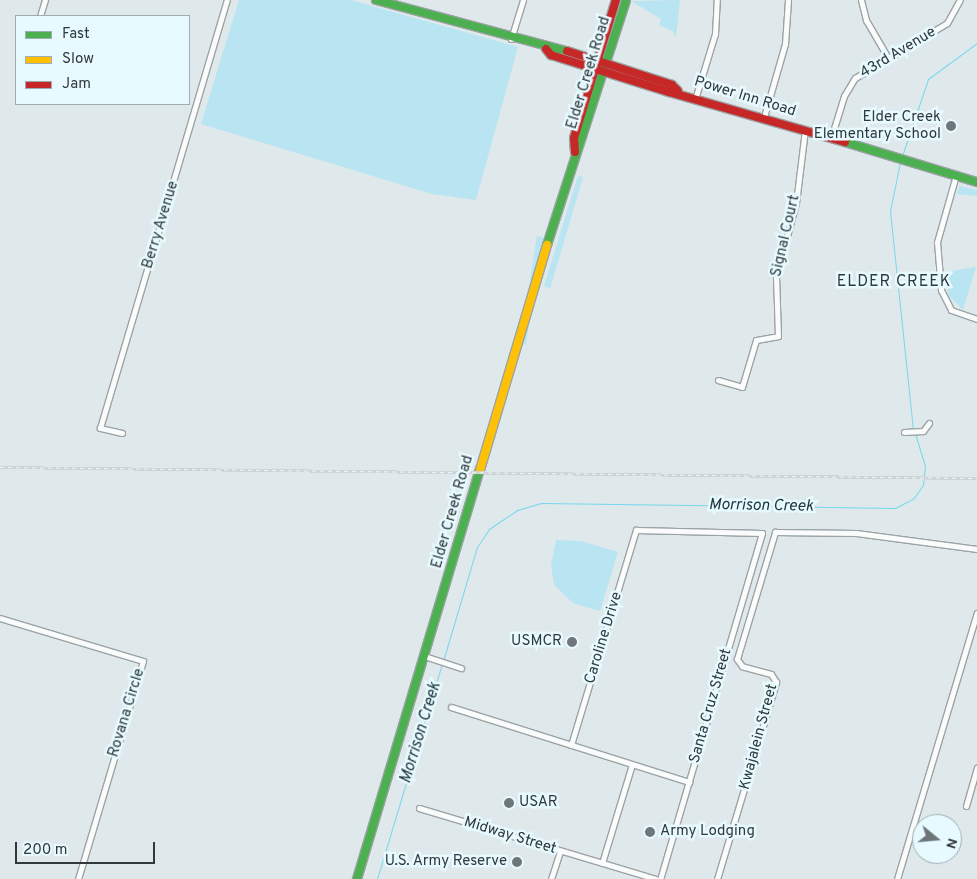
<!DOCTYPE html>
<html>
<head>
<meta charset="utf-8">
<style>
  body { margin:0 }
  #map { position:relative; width:977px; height:879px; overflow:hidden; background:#dfe8eb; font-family:Overpass,sans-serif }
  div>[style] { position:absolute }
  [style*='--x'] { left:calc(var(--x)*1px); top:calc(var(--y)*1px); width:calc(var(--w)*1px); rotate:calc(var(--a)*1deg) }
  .green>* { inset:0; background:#b8e5f1; transform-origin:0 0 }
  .stream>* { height:1px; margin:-0.5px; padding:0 0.5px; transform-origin:0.5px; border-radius:0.5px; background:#75d8ed }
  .roads { filter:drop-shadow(1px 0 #9ca3a5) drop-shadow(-1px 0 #9ca3a5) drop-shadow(0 1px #9ca3a5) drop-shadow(0 -1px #9ca3a5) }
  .street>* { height:5px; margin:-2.5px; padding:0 2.5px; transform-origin:2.5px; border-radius:2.5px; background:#fafcfc }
  .fast>* { height:8px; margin:-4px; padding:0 4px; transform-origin:4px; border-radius:4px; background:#4caf50 }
  .slow>* { height:8px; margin:-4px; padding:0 4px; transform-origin:4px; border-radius:4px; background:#ffc107 }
  .jam>* { height:8px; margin:-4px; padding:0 4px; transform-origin:4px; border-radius:4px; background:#c62828 }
  .rail>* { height:3px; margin-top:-1.5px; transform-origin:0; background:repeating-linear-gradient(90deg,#e6faff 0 4px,#d1d4d5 0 8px); box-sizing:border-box; border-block:1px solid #d1d4d5 }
  .dots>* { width:14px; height:14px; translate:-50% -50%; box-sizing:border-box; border:2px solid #e6faff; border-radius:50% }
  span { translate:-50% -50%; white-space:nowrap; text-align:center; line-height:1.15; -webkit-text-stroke:5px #e6faff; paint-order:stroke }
  .street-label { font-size:15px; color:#32393b }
  .poi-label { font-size:15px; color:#32393b }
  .right { translate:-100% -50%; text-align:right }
  .left { translate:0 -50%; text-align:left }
  .neighbourhood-label { font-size:16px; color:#32393b; letter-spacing:1px }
  .water-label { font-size:16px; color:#21383e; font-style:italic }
  .legend { position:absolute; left:15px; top:15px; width:175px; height:90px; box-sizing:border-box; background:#e6faff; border:1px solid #9eadb1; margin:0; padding:6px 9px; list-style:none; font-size:15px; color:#32393b }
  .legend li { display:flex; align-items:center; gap:10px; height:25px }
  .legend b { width:25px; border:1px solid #9eadb1 }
  .north { position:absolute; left:912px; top:814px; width:50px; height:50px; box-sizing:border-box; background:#e6faff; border:1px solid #9eadb1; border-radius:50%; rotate:107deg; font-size:14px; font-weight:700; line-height:20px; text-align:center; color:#32393b }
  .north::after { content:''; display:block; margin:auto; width:18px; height:22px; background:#6f7679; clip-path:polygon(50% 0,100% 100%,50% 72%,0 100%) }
  .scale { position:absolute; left:15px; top:842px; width:140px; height:22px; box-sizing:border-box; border:2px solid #32393b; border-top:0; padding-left:6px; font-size:15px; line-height:18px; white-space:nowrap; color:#32393b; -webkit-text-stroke:4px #e6faff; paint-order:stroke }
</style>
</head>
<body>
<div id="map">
  <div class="green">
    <i style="clip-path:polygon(239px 0,351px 0,518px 47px,476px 200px,432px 194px,201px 124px)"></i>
    <i style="clip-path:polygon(680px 0,676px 37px,673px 31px,659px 25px,661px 19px,631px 1px)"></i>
    <i style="clip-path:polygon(578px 176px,583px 177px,550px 289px,544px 286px)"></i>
    <i style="clip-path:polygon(960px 186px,977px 190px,977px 196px,957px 194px)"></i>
    <i style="left:537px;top:236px;width:6px;height:109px;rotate:9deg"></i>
    <i style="clip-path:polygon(976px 267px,963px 310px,949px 296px,945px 272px)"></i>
    <i style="clip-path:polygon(556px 540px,581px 541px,618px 552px,600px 611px,573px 603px,554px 585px,551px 565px)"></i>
  </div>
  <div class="stream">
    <i style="--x:902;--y:156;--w:81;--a:-71.3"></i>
    <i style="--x:928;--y:79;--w:61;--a:-36.3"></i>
    <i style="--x:900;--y:162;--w:50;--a:101.5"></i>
    <i style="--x:890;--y:211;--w:220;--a:84"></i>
    <i style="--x:443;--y:661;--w:119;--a:-73.4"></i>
    <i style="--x:477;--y:547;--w:22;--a:-56"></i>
    <i style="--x:489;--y:529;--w:34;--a:-34"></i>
    <i style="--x:517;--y:510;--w:26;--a:-16"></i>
    <i style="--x:542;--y:503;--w:353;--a:0.8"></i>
    <i style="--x:895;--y:508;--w:20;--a:-27"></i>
    <i style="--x:913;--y:499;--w:17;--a:-54"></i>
    <i style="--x:923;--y:485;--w:19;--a:-84"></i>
    <i style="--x:925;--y:466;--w:34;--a:-107"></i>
    <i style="--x:377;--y:879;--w:225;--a:-73.2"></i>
  </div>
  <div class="roads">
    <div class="street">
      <i style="--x:861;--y:0;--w:21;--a:76"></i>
      <i style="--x:866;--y:20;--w:44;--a:59.9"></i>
      <i style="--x:40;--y:16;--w:17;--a:-73"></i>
      <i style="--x:511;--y:39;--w:41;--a:-72.9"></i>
      <i style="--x:696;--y:96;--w:65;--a:-73"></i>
      <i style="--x:715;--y:34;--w:34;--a:-87"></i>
      <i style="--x:764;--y:117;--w:76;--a:-74"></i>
      <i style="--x:785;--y:44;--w:44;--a:-86.1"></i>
      <i style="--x:831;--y:138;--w:44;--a:-72.8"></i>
      <i style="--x:844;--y:96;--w:21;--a:-59"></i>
      <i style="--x:855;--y:78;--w:107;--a:-30.9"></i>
      <i style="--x:947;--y:23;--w:26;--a:-61"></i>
      <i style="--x:956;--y:175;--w:70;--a:105.8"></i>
      <i style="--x:937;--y:242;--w:48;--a:85.2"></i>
      <i style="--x:941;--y:290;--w:22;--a:63"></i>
      <i style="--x:951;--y:310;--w:28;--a:19"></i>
      <i style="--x:718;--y:380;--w:25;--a:16"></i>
      <i style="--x:742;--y:387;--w:49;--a:-73.4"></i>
      <i style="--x:756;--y:340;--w:22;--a:-10"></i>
      <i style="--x:778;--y:336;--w:59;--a:-91.9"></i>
      <i style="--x:776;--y:277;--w:77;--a:-74.9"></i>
      <i style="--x:796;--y:203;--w:74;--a:-83"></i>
      <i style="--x:904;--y:432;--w:19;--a:-3"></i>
      <i style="--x:923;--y:431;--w:10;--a:-53"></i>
      <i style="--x:122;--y:433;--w:23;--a:-167"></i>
      <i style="--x:100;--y:428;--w:446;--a:-73.5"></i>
      <i style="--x:0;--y:618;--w:149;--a:16.7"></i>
      <i style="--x:143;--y:661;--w:227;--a:106.6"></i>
      <i style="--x:424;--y:656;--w:39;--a:18"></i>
      <i style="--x:451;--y:707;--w:250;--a:17.5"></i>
      <i style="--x:571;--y:745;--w:225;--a:-73.2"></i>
      <i style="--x:636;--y:530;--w:126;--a:1.4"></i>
      <i style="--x:762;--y:533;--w:361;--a:106.4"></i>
      <i style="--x:966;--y:806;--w:40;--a:-74"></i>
      <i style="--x:419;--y:808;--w:247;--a:16.7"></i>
      <i style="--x:602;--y:863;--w:103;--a:-73.1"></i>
      <i style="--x:551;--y:879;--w:29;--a:-72"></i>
      <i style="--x:717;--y:879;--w:206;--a:-73.3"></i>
      <i style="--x:776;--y:682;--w:9;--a:-122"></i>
      <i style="--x:771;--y:674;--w:30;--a:-165"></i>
      <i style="--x:742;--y:666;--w:9;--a:-126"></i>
      <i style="--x:737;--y:659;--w:133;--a:-73.3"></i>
      <i style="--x:775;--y:532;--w:81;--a:0.7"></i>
      <i style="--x:856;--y:533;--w:122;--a:7.5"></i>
      <i style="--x:897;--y:879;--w:278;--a:-73.3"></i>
    </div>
    <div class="fast">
      <i style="--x:376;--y:0;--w:198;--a:15"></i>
      <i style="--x:845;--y:142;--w:138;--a:16.9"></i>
      <i style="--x:547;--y:245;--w:257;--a:-72.1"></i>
      <i style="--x:357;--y:879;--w:427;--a:-73.3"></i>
    </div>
    <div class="slow">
      <i style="--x:480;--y:470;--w:235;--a:-73.4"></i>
    </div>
    <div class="jam">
      <i style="--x:546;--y:49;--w:8;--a:50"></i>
      <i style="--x:551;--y:55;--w:124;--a:17.4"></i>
      <i style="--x:669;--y:92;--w:183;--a:15.9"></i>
      <i style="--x:567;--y:51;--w:110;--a:17.9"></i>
      <i style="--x:672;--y:85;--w:8;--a:45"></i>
      <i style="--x:575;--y:152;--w:14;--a:-94"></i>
      <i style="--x:574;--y:138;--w:144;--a:-73.1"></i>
    </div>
  </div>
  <div class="rail">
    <i style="--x:0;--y:467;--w:977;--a:0.65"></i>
  </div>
  <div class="dots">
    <i style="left:951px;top:126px;background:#6f7679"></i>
    <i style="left:572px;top:642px;background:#6f7679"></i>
    <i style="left:509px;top:803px;background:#6f7679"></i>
    <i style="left:650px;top:832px;background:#6f7679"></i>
    <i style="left:517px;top:862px;background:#6f7679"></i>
  </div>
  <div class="street-label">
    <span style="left:898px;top:53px;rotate:-31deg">43rd Avenue</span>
    <span style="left:589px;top:73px;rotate:-73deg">Elder Creek Road</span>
    <span style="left:745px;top:97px;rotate:17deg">Power Inn Road</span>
    <span style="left:161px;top:225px;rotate:-73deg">Berry Avenue</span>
    <span style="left:786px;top:236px;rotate:-77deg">Signal Court</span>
    <span style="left:453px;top:512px;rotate:-74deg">Elder Creek Road</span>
    <span style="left:604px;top:638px;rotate:-73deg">Caroline Drive</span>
    <span style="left:711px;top:706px;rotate:-74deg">Santa Cruz Street</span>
    <span style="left:127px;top:713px;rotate:-73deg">Rovana Circle</span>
    <span style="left:759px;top:737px;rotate:-75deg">Kwajalein Street</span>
    <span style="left:510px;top:836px;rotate:17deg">Midway Street</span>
  </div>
  <div class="poi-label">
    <span class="right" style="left:941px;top:126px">Elder Creek<br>Elementary School</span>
    <span class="right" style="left:562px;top:642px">USMCR</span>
    <span class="left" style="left:519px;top:803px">USAR</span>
    <span class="left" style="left:660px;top:832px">Army Lodging</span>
    <span class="right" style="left:507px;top:862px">U.S. Army Reserve</span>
  </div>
  <div class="neighbourhood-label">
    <span style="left:894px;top:282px">ELDER CREEK</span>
  </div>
  <div class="water-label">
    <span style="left:761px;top:506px;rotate:1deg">Morrison Creek</span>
    <span style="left:421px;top:733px;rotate:-73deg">Morrison Creek</span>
  </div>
  <ul class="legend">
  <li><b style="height:6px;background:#4caf50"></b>Fast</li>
  <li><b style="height:6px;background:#ffc107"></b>Slow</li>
  <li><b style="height:6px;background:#c62828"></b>Jam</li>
  </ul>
  <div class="north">N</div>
  <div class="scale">200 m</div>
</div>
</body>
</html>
